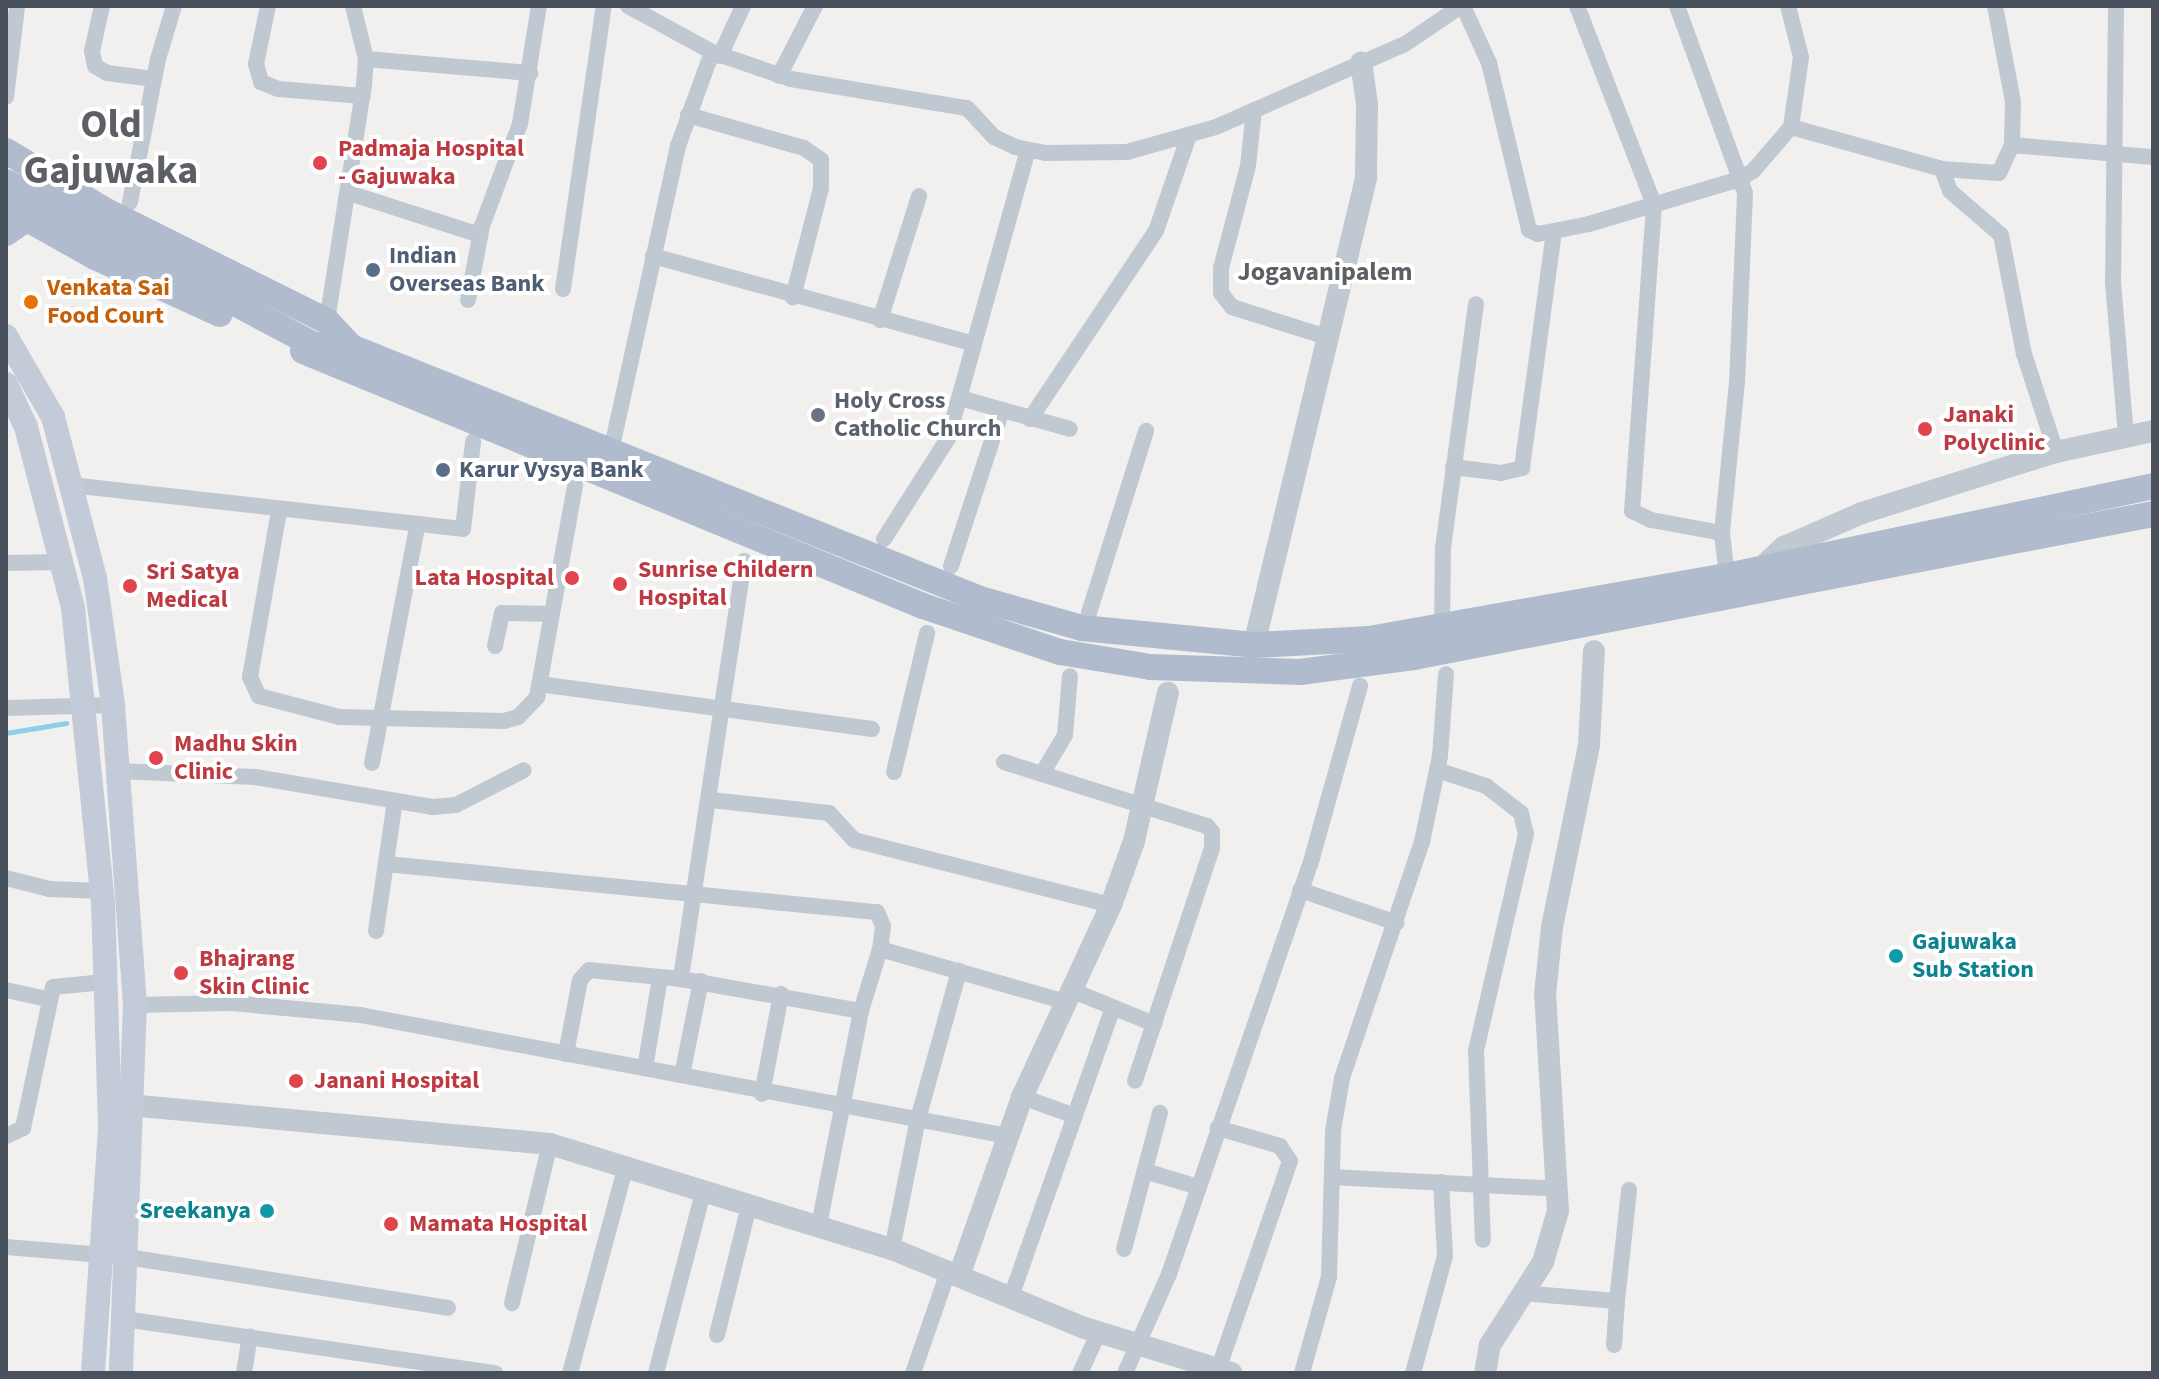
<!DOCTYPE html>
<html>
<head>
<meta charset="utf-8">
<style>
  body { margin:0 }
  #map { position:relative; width:2159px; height:1379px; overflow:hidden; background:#f2f0ef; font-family:"Source Sans 3",sans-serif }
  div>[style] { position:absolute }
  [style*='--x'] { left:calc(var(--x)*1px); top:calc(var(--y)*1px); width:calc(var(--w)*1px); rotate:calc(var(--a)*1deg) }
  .stream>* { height:5px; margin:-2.5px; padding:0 2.5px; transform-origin:2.5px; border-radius:2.5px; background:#8eceea }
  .minor>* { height:16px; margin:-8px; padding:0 8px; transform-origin:8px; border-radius:8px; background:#c0c8d1 }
  .tertiary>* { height:22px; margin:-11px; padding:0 11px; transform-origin:11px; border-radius:11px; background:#c0c8d1 }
  .secondary>* { height:24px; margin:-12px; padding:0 12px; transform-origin:12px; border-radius:12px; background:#c3cbd8 }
  .primary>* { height:26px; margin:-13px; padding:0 13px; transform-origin:13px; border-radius:13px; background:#b0bccd }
  .dots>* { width:22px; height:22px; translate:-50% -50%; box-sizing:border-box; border:4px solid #fff; border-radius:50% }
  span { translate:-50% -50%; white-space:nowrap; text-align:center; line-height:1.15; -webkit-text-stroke:8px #fff; paint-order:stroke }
  .health-label { font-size:24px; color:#be3a42; font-weight:700 }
  .left { translate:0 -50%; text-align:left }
  .right { translate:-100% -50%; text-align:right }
  .service-label { font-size:24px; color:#4e5e75; font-weight:700 }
  .food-label { font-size:24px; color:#c56008; font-weight:700 }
  .worship-label { font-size:24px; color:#5b616d; font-weight:700 }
  .culture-label { font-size:24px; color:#0d838f; font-weight:700 }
  .neighbourhood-label { font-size:26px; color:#5c5f64; font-weight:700 }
  .town-label { font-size:40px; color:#5c5f64; font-weight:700 }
  .frame { position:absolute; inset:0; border:8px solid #48515c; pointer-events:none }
</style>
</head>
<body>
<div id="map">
  <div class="stream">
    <i style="--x:6;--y:733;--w:61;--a:-9.5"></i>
  </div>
  <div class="minor">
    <i style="--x:102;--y:6;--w:46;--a:102.5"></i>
    <i style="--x:92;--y:51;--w:15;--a:79"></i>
    <i style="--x:95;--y:66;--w:14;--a:30"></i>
    <i style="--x:107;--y:73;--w:47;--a:7.3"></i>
    <i style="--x:268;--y:6;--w:59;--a:101.7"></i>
    <i style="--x:256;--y:64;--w:19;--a:74"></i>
    <i style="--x:261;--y:82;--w:18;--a:22"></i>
    <i style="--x:278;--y:89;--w:85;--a:4.7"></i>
    <i style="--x:628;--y:6;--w:96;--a:28.7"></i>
    <i style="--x:1463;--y:6;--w:63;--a:65.5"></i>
    <i style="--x:1489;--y:63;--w:172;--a:76.5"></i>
    <i style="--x:1529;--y:230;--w:10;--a:24"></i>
    <i style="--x:1538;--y:234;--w:52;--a:-11.1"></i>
    <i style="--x:1589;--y:224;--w:154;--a:-16.6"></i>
    <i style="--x:1737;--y:180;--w:18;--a:-29"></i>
    <i style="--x:1753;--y:171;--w:58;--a:-49.2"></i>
    <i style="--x:1791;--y:127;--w:157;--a:15.5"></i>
    <i style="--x:1942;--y:169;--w:57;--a:4"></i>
    <i style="--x:1999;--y:173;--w:31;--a:-65"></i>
    <i style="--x:2012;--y:145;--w:43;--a:-88.7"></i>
    <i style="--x:2013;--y:102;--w:98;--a:-100.6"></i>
    <i style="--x:1577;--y:6;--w:213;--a:68.8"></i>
    <i style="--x:1654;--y:205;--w:307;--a:94.1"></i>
    <i style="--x:1632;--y:511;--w:21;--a:25"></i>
    <i style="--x:1651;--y:520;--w:72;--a:10.4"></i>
    <i style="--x:1677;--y:6;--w:199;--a:70"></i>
    <i style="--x:1745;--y:193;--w:189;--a:92.4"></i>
    <i style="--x:1737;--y:382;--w:152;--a:95.7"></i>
    <i style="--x:1722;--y:533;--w:43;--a:83.4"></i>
    <i style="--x:1788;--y:6;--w:53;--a:75.7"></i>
    <i style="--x:1801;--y:57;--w:71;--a:98.1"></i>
    <i style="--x:2116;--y:6;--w:276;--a:90.6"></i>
    <i style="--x:2113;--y:282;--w:155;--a:85.2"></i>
    <i style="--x:720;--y:56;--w:55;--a:-65.3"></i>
    <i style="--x:366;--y:59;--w:165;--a:4.9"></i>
    <i style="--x:779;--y:76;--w:79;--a:-62.8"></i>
    <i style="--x:6;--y:97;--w:91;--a:-83"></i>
    <i style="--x:1254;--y:110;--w:56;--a:96.1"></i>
    <i style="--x:1248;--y:166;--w:106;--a:104.8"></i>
    <i style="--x:1221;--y:268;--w:25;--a:90"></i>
    <i style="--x:1221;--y:293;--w:18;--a:52"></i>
    <i style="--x:1232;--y:307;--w:103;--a:17.6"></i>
    <i style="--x:688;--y:115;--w:121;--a:15.9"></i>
    <i style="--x:804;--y:148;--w:21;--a:35"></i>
    <i style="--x:821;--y:160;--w:28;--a:90"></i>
    <i style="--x:821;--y:188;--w:113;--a:104.4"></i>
    <i style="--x:2012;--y:145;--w:142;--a:4.9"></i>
    <i style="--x:1942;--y:169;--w:23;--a:70"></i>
    <i style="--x:1950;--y:191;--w:67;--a:40.8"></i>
    <i style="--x:2001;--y:235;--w:121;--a:79.1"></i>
    <i style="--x:2024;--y:354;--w:103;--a:71.9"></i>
    <i style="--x:349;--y:193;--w:138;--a:17.8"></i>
    <i style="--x:130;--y:202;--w:146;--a:-78.9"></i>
    <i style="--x:158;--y:59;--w:55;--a:-73.2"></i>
    <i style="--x:653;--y:256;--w:333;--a:15.3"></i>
    <i style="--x:563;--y:289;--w:286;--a:-81.8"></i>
    <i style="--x:468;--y:300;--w:75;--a:-79.3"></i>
    <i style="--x:482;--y:226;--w:109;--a:-69.6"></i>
    <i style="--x:520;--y:124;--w:120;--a:-80.9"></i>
    <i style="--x:880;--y:320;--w:130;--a:-72.5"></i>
    <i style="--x:327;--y:321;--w:238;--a:-81.1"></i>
    <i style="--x:364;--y:86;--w:27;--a:-86"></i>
    <i style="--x:366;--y:59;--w:55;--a:-103.8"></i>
    <i style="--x:960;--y:398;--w:114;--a:15.7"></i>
    <i style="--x:1030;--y:419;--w:226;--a:-56.2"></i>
    <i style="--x:1156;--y:231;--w:98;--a:-71"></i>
    <i style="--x:611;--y:451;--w:312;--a:-77.6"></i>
    <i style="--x:678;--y:146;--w:100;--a:-70.1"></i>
    <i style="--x:712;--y:52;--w:83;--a:18.9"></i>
    <i style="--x:791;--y:79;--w:178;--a:9.4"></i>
    <i style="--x:967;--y:108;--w:40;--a:47"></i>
    <i style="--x:994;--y:137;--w:23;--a:25"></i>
    <i style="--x:1015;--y:147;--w:32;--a:11"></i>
    <i style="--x:1046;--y:153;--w:81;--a:-0.7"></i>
    <i style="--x:1127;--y:152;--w:92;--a:-15.7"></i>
    <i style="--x:1216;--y:127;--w:206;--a:-23.7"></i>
    <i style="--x:1405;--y:44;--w:68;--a:-34.2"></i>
    <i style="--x:1453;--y:467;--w:48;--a:7.1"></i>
    <i style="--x:1501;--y:473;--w:22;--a:-13"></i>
    <i style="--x:1522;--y:468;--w:239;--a:-82.3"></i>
    <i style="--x:71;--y:485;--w:394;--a:6.4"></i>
    <i style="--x:463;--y:529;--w:88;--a:-83.4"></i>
    <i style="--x:279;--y:511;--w:169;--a:99.9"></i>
    <i style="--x:250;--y:677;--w:21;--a:65"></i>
    <i style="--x:259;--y:696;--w:83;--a:14.7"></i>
    <i style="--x:339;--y:717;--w:165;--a:1.4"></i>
    <i style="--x:504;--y:721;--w:15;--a:-16"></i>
    <i style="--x:518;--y:717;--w:28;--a:-46"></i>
    <i style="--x:537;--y:697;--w:215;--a:-79.8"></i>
    <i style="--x:884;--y:539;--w:120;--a:-57.6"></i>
    <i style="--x:948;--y:438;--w:299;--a:-74.5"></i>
    <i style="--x:744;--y:561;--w:423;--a:98.6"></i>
    <i style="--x:681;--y:979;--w:183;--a:10.1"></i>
    <i style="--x:861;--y:1011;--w:65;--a:-73"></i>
    <i style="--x:880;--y:949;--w:193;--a:15.9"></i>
    <i style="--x:6;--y:563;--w:56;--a:-1"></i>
    <i style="--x:951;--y:566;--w:164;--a:-71.9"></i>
    <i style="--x:1089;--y:613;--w:191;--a:-72.6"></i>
    <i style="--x:1442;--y:628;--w:80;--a:-89.3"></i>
    <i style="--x:1443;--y:548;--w:246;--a:-82.3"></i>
    <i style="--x:495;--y:646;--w:34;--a:-78"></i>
    <i style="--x:502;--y:613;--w:50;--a:1.1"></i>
    <i style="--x:539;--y:684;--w:336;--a:7.7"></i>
    <i style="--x:6;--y:708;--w:107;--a:-1.6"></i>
    <i style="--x:1004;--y:762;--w:213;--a:17.5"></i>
    <i style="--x:1207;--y:826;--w:8;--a:50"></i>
    <i style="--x:1212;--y:832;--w:16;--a:90"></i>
    <i style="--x:1212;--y:848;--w:245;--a:108.3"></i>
    <i style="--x:372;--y:763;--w:240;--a:-79.2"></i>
    <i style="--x:1437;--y:770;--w:52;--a:18.1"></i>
    <i style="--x:1486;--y:786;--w:44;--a:37.6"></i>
    <i style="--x:1521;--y:813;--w:22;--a:77"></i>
    <i style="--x:1526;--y:834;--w:223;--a:103"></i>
    <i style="--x:1476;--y:1051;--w:189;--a:87.9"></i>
    <i style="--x:118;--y:771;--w:137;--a:2.5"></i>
    <i style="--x:255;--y:777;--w:181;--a:9.6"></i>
    <i style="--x:433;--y:807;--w:23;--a:-5"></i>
    <i style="--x:456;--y:805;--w:76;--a:-27.2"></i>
    <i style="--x:894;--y:772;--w:143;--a:-76.6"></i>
    <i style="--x:1042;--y:774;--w:45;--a:-59.5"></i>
    <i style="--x:1065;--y:735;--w:59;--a:-85.2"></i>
    <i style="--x:711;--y:800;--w:119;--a:6.3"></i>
    <i style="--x:829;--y:813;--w:37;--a:47"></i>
    <i style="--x:854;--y:840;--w:265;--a:14.2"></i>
    <i style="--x:386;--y:864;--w:493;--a:5.6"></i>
    <i style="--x:877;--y:912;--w:15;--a:67"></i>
    <i style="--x:883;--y:926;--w:23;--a:97"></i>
    <i style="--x:6;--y:878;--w:44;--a:14.3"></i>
    <i style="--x:49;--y:889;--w:53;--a:2.2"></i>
    <i style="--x:1300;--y:890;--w:102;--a:18.8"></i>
    <i style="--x:376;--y:931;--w:131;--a:-81.7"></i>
    <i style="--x:6;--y:990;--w:42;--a:12.4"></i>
    <i style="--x:1071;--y:990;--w:90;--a:22.3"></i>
    <i style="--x:135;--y:1005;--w:96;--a:-1.2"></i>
    <i style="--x:231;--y:1003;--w:130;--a:5.3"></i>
    <i style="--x:360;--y:1015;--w:658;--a:10.59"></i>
    <i style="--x:566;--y:1054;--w:75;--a:-79.3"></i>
    <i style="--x:580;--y:980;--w:13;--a:-48"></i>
    <i style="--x:589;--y:970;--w:92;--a:5.6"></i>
    <i style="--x:645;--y:1068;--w:92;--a:-80.6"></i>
    <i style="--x:682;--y:1075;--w:96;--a:-78.6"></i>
    <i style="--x:762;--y:1094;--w:102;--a:-79.2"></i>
    <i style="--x:1022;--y:1097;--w:56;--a:19.7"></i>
    <i style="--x:6;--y:1136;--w:19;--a:-25"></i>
    <i style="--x:23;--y:1128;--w:144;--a:-78"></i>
    <i style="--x:53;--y:987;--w:52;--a:-5.5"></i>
    <i style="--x:1145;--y:1171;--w:55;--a:16.8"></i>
    <i style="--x:1332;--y:1177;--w:226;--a:3"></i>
    <i style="--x:819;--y:1225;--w:218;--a:-78.9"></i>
    <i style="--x:6;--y:1247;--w:121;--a:4.7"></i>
    <i style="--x:127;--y:1257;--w:325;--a:9"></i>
    <i style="--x:892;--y:1249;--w:133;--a:-78.7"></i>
    <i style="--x:918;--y:1119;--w:154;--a:-74.5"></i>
    <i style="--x:1124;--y:1249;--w:141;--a:-75.2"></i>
    <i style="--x:1521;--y:1293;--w:96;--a:4.8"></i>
    <i style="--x:1617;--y:1301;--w:44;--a:93.9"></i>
    <i style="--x:1011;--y:1297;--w:307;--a:-70.6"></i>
    <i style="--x:1617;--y:1301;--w:112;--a:-83.8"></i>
    <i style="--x:512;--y:1303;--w:163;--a:-76.6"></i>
    <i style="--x:124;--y:1319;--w:375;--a:8.3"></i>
    <i style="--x:717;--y:1335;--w:133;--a:-76.1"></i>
    <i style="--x:244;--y:1373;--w:37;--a:-81"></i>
    <i style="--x:570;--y:1373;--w:215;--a:-74.9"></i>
    <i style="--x:656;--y:1373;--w:187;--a:-75.4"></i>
    <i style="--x:913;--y:1373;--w:107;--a:-70.9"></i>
    <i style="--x:1080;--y:1373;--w:45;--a:-65.1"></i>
    <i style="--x:1125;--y:1373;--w:108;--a:-66"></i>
    <i style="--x:1169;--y:1274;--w:440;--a:-71"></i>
    <i style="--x:1312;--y:858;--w:179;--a:-74.4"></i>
    <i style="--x:1217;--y:1373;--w:224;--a:-71"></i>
    <i style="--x:1290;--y:1161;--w:18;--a:-124"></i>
    <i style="--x:1280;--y:1146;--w:65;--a:-163.8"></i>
    <i style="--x:1302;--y:1373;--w:100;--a:-74.3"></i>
    <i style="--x:1329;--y:1277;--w:146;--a:-88.4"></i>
    <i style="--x:1333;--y:1131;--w:54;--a:-80.4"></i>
    <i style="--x:1342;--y:1078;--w:249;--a:-71.3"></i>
    <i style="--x:1422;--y:842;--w:88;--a:-78.2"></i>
    <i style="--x:1440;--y:756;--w:82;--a:-85.8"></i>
    <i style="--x:1413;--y:1373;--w:121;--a:-74.7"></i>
    <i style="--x:1445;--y:1256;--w:74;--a:-93.1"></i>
  </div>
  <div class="tertiary">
    <i style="--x:1760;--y:569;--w:33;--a:-43"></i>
    <i style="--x:1784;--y:547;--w:85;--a:-23.6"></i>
    <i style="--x:1862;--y:513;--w:203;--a:-17.5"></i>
    <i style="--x:2056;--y:452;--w:99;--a:-12.2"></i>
    <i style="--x:1254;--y:645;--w:481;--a:-76.5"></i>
    <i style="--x:1366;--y:177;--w:73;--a:-89.2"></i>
    <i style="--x:1367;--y:104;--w:42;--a:-98.1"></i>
    <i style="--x:129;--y:1105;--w:423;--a:5.3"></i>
    <i style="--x:550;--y:1144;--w:358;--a:17.1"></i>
    <i style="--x:892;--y:1249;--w:209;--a:22.3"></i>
    <i style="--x:1085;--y:1328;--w:153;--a:17.1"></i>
    <i style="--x:959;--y:1276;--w:190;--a:-70.6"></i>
    <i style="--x:1022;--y:1097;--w:212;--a:-65.1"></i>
    <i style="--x:1111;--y:905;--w:68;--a:-70.2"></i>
    <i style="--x:1134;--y:841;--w:152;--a:-77.1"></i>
    <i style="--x:1485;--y:1373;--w:28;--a:-80"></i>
    <i style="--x:1490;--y:1345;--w:98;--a:-57.4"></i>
    <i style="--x:1543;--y:1262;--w:53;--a:-73.6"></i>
    <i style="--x:1558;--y:1211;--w:216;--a:-93.4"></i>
    <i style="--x:1545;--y:995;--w:68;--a:-84.1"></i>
    <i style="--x:1552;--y:927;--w:186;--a:-78.5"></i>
    <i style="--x:1589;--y:745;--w:94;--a:-87"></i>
  </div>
  <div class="secondary">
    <i style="--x:6;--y:336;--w:94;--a:59.9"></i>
    <i style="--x:53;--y:417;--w:166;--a:75.4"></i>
    <i style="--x:95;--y:578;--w:128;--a:81.9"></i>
    <i style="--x:113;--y:705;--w:301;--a:85.8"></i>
    <i style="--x:135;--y:1005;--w:368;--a:92.2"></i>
    <i style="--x:6;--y:384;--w:47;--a:65.1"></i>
    <i style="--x:26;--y:427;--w:187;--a:75.4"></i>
    <i style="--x:73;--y:608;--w:296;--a:84.2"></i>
    <i style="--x:103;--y:902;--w:227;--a:88.2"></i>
    <i style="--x:110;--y:1129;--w:245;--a:94"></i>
  </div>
  <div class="primary">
    <i style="--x:6;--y:151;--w:117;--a:31"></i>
    <i style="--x:106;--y:211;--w:247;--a:26.5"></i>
    <i style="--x:327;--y:321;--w:35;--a:47"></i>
    <i style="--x:6;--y:182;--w:348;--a:27.9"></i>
    <i style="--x:314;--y:345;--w:37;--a:3"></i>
    <i style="--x:351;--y:347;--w:678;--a:21.83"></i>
    <i style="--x:980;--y:599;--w:106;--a:15.9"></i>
    <i style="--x:1082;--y:628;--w:173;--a:5.6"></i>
    <i style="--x:1254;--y:645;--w:115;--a:-3"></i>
    <i style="--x:1369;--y:639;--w:364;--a:-10"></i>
    <i style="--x:1727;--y:576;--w:435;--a:-11.9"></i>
    <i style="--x:6;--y:207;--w:102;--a:29.3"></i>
    <i style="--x:95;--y:257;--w:137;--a:24.5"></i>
    <i style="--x:6;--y:233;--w:24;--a:-35"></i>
    <i style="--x:303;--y:351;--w:670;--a:22.36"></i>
    <i style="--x:923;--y:606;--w:145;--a:18.6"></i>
    <i style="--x:1060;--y:652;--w:92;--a:9.4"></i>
    <i style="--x:1151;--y:667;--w:149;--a:1.9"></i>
    <i style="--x:1300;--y:672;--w:115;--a:-7.5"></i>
    <i style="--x:1414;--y:657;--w:753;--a:-10.95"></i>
  </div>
  <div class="dots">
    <i style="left:320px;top:163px;background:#e0444e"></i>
    <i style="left:373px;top:270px;background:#5c6f8a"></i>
    <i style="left:31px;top:302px;background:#e8710a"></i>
    <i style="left:818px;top:415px;background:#6b7280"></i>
    <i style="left:1925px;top:429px;background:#e0444e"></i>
    <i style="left:443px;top:470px;background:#5c6f8a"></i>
    <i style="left:572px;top:578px;background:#e0444e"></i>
    <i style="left:620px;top:584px;background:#e0444e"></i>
    <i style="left:130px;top:586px;background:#e0444e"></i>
    <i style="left:156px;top:758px;background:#e0444e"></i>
    <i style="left:1896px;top:956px;background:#0f9aa8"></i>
    <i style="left:181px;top:973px;background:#e0444e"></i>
    <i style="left:296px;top:1081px;background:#e0444e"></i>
    <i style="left:267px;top:1211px;background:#0f9aa8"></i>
    <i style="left:391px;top:1224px;background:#e0444e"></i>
  </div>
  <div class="health-label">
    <span class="left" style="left:338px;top:163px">Padmaja Hospital<br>- Gajuwaka</span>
    <span class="left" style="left:1943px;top:429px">Janaki<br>Polyclinic</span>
    <span class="left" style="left:638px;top:584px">Sunrise Childern<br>Hospital</span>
    <span class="left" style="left:146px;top:586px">Sri Satya<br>Medical</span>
    <span class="right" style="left:554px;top:578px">Lata Hospital</span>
    <span class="left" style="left:174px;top:758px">Madhu Skin<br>Clinic</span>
    <span class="left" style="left:199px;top:973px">Bhajrang<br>Skin Clinic</span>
    <span class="left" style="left:314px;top:1081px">Janani Hospital</span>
    <span class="left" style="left:409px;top:1224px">Mamata Hospital</span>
  </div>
  <div class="service-label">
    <span class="left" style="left:389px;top:270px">Indian<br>Overseas Bank</span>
    <span class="left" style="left:459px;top:470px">Karur Vysya Bank</span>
  </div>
  <div class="food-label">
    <span class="left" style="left:47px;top:302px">Venkata Sai<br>Food Court</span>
  </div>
  <div class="worship-label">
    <span class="left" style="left:834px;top:415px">Holy Cross<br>Catholic Church</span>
  </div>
  <div class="culture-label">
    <span class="left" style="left:1912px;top:956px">Gajuwaka<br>Sub Station</span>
    <span class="right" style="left:251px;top:1211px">Sreekanya</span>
  </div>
  <div class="neighbourhood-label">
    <span style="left:1325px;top:272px">Jogavanipalem</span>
  </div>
  <div class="town-label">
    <span style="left:111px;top:148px">Old<br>Gajuwaka</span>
  </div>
  <div class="frame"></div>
</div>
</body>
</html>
